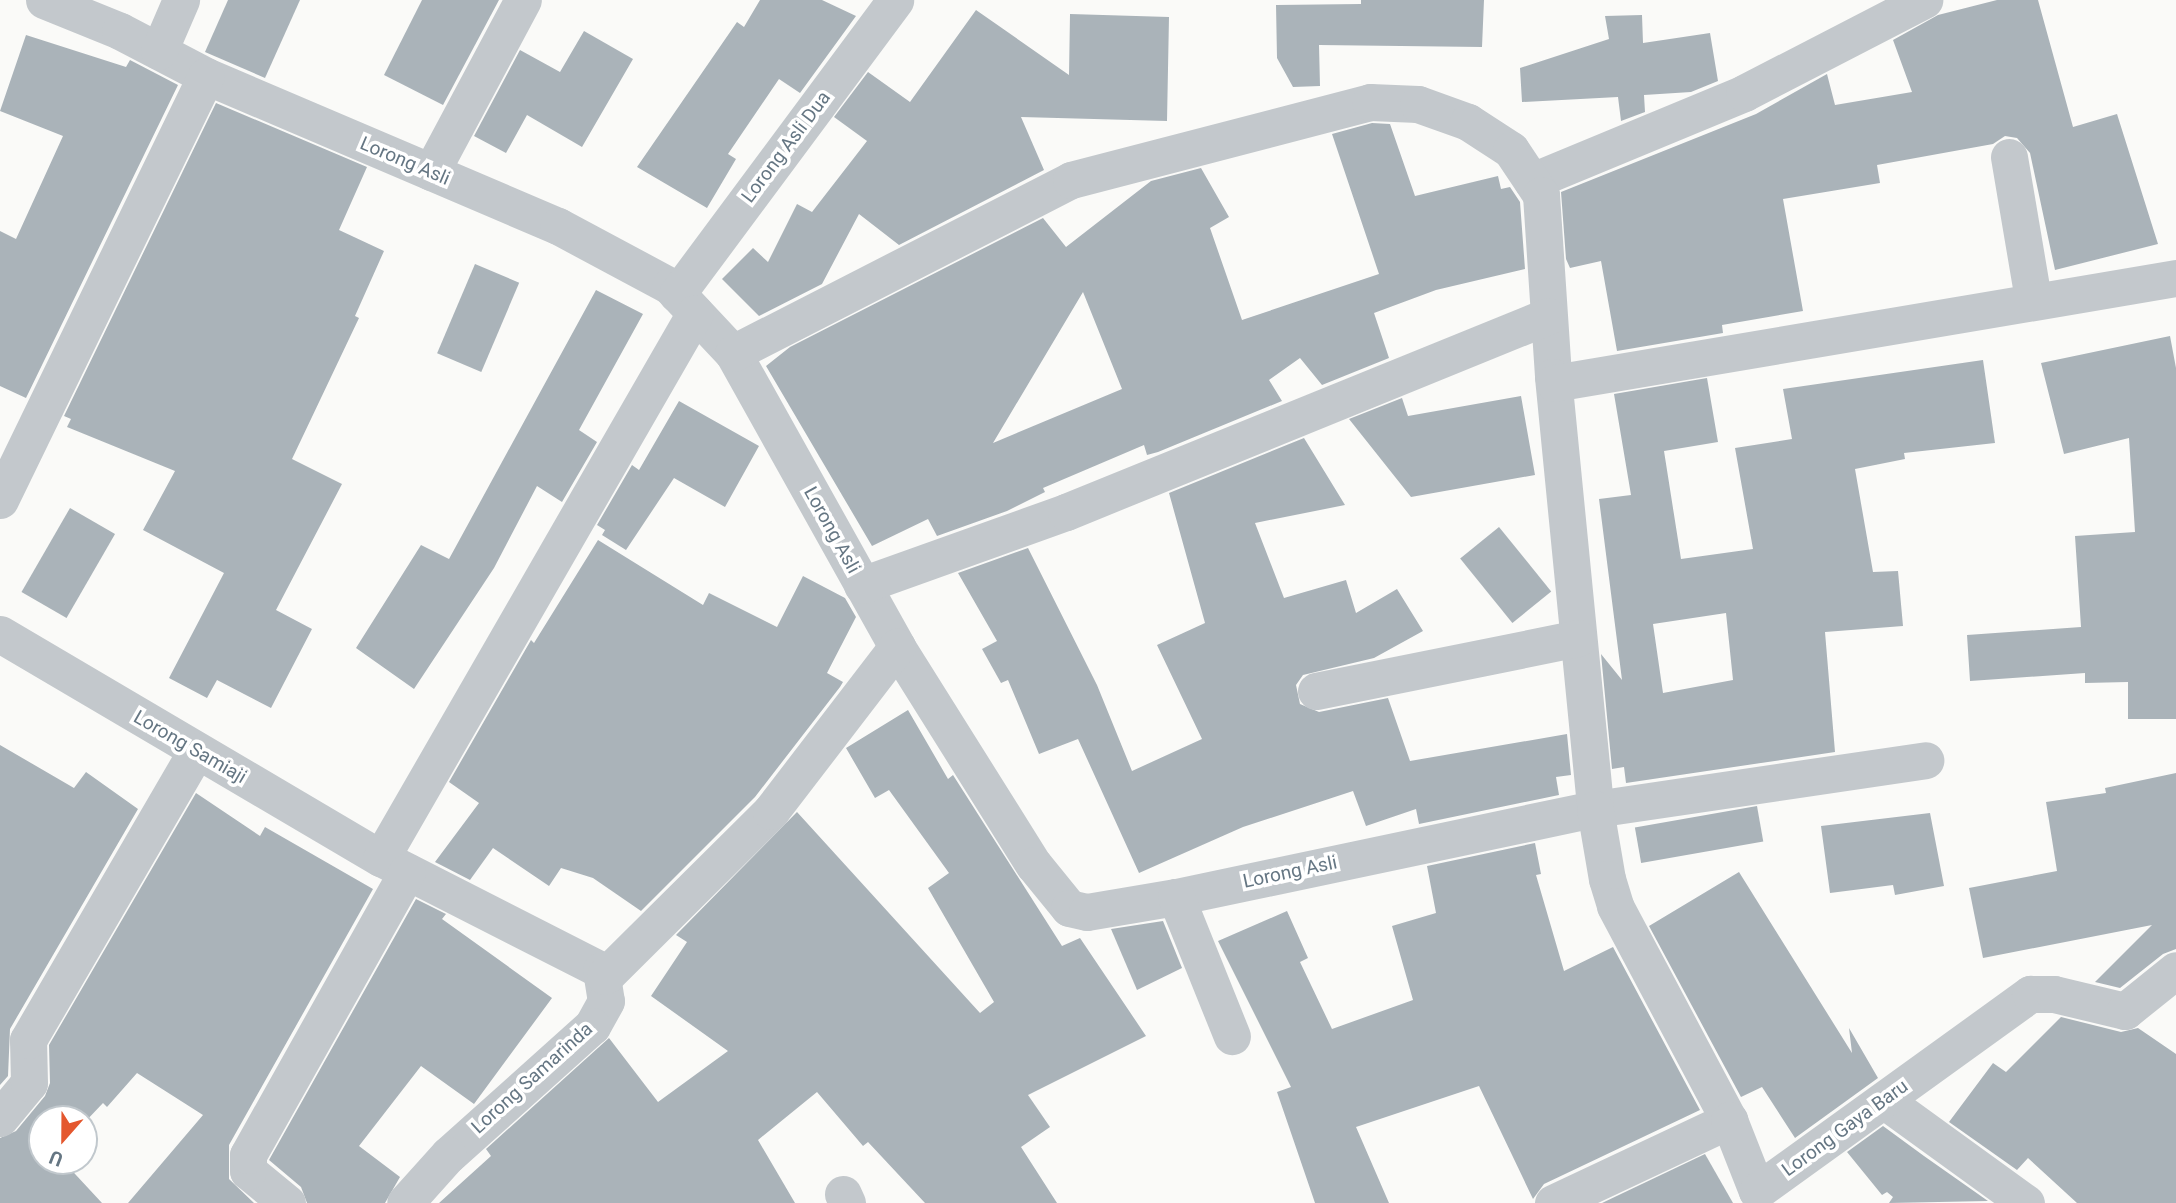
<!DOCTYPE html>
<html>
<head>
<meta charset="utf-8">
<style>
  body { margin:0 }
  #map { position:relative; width:2176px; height:1203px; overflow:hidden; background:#fafaf8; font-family:Roboto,sans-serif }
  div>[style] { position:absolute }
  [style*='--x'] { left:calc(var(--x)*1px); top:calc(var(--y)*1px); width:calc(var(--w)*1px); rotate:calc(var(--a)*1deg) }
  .building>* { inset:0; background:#aab3b9; transform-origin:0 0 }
  .street>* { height:37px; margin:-18.5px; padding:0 18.5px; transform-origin:18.5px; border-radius:18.5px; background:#c3c8cc }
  span { translate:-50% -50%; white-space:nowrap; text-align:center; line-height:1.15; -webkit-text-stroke:7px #fff; paint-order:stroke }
  .street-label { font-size:19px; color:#657683 }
  .north { position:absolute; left:28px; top:1105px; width:70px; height:70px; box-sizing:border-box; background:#fff; border:2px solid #c1c8cd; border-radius:50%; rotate:201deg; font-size:19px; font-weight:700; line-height:28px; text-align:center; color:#657683 }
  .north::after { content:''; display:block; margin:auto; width:24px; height:32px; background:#e4572e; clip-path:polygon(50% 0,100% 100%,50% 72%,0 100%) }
</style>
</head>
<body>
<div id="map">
  <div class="building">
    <i style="clip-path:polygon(228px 0,300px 0,265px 78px,205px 52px)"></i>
    <i style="clip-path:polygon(422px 0,499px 0,443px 105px,384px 75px)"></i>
    <i style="clip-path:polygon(760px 0,822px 0,856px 16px,800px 93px,779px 79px,728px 154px,736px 159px,707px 208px,637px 167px,737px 22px,744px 27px)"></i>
    <i style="clip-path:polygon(1361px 0,1484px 0,1482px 47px,1319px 45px,1320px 86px,1293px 87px,1277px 58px,1276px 5px,1361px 4px)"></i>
    <i style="clip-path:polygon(1997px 0,2038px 0,2073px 127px,2117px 114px,2158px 244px,2055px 270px,2030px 153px,2017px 138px,2005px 136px,1993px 144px,1877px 165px,1880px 183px,1783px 199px,1803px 311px,1722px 325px,1723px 333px,1617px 351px,1601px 261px,1570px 268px,1566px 259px,1561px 192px,1756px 114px,1827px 74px,1835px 105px,1912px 92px,1893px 40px,1938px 15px)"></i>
    <i style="clip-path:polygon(976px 10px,1069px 75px,1070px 14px,1169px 17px,1167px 121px,1021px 117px,1044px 170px,899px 245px,859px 214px,822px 284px,759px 316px,722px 279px,753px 248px,768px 262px,797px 204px,812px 212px,867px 141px,834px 117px,868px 72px,910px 102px)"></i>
    <i style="clip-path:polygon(1642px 15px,1643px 43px,1710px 33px,1718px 81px,1691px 92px,1644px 95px,1645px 112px,1621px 121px,1618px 97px,1522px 102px,1520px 68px,1609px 39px,1605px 16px)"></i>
    <i style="clip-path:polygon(584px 31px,633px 59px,582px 147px,527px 115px,506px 153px,474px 136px,520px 50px,560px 72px)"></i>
    <i style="clip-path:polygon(26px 35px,126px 67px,130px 60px,178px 85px,26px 398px,0 386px,0 231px,16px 239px,63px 136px,0 111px)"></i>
    <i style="clip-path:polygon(216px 103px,367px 167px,339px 230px,384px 251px,355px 316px,359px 318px,292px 459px,342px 484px,276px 610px,312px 629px,271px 708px,217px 680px,207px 698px,169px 678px,224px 573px,143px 530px,175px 471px,67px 427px,71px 419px,64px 416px)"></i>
    <i style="clip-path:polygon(evenodd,1372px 123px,1390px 124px,1415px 196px,1498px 176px,1501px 189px,1510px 187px,1520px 202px,1525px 269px,1436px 290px,1374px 313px,1389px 358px,1322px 385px,1300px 358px,1269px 380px,1282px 401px,1158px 452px,1147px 455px,1144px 445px,1043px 488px,1045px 492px,1007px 511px,937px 536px,928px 519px,872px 546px,766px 366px,790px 347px,1043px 218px,1066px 247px,1151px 181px,1201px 168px,1229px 217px,1210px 228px,1242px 320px,1379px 274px,1332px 134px,1372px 123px,1083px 292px,1122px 389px,993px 443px,1083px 292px)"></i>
    <i style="left:475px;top:264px;width:48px;height:97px;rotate:23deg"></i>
    <i style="clip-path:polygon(596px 290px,643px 314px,579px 430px,597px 442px,562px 502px,537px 486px,494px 568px,414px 689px,356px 648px,421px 545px,449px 559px)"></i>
    <i style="clip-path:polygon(2170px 336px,2176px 368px,2176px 719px,2128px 719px,2128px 682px,2085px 683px,2085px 673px,1970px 681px,1967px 635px,2081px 627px,2075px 536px,2135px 532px,2129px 438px,2064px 454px,2041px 363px)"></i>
    <i style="clip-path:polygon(evenodd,1983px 360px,1995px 443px,1904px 453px,1905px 459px,1855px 469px,1873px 572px,1898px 571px,1903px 626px,1825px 632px,1835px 752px,1626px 783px,1624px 767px,1612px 769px,1601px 654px,1622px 680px,1599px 499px,1631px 495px,1614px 394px,1707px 378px,1718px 442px,1664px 451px,1681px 559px,1753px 549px,1735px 448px,1792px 439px,1783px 389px,1983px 360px,1726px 613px,1733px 680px,1663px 693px,1653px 624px,1726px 613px)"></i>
    <i style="clip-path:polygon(1521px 396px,1535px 475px,1411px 497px,1349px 419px,1402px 398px,1408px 416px)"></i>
    <i style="clip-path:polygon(679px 401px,759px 446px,725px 507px,674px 478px,626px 550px,602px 535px,605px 530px,597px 525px,632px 465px,639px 470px)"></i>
    <i style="clip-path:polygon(1304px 438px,1345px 505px,1255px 523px,1284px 598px,1346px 580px,1356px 613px,1397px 589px,1423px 631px,1374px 658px,1303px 675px,1296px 685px,1300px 704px,1319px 712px,1388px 698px,1410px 761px,1567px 734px,1571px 775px,1556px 777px,1559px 795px,1419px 824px,1416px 809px,1366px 826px,1353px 791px,1243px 827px,1139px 873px,1078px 739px,1039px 754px,1008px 680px,1001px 683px,982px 649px,997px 641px,958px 573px,1028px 548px,1097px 685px,1132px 771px,1202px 739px,1157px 645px,1205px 623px,1169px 493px)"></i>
    <i style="left:70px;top:508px;width:52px;height:97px;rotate:30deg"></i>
    <i style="left:1499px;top:527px;width:83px;height:50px;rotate:51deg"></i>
    <i style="clip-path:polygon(598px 540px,703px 605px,709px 593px,777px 627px,803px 576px,845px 598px,856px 617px,827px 673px,843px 682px,840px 687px,755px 797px,641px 911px,593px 878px,561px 868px,549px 886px,493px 848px,470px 880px,435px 862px,479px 803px,449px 782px,531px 640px,534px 643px)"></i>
    <i style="clip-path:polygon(908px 710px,948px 779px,953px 775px,1062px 946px,1080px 938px,1146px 1036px,1028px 1095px,1050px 1127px,1021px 1147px,1057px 1203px,925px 1203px,868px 1142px,863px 1146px,817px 1092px,758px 1140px,795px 1203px,439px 1203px,491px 1156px,486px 1149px,609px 1038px,658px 1102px,728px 1051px,651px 996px,687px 942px,676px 935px,797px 812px,980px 1013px,994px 1002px,928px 888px,949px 873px,889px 790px,875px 798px,846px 748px)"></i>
    <i style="clip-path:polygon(0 745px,74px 788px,86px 772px,138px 809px,10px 1029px,8px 1076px,0 1085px)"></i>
    <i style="clip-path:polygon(2176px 773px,2176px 949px,2163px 954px,2120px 988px,2095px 982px,2152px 925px,1983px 958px,1969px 888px,2057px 871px,2046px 802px,2106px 793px,2105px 788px)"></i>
    <i style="clip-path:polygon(196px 793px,260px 836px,265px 827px,373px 889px,229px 1145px,229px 1179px,254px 1203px,128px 1203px,203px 1115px,137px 1073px,107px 1107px,103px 1103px,84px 1123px,84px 1119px,42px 1119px,42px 1161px,63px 1161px,102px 1203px,0 1203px,0 1138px,16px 1131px,45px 1096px,50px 1083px,49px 1045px)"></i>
    <i style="left:1757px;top:806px;width:36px;height:124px;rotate:80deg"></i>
    <i style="clip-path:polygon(1930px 813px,1944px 886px,1895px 895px,1893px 885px,1830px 893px,1821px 826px)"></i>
    <i style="clip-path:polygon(1535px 843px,1541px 874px,1536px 875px,1564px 971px,1613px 947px,1700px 1110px,1544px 1184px,1533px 1199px,1479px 1086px,1356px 1127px,1389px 1203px,1315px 1203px,1277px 1092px,1291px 1087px,1218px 941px,1287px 911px,1308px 958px,1300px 962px,1332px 1029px,1413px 1000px,1392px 926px,1436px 913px,1427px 866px)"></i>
    <i style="clip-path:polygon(1739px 872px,1852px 1053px,1849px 1028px,1878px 1078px,1795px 1138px,1762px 1087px,1741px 1097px,1649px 926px)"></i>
    <i style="clip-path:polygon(416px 899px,446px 914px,442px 919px,552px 998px,474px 1104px,421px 1066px,359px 1146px,400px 1177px,385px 1203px,307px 1203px,301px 1187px,269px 1160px)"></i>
    <i style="clip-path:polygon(1163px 921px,1182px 968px,1137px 990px,1111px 929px)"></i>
    <i style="clip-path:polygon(2061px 1017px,2121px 1032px,2138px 1028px,2176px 1054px,2176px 1203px,2077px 1203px,2028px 1158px,2017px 1170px,1949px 1122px,1993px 1063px,2006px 1072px)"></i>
    <i style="clip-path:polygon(1883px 1126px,1924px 1156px,1988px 1201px,1889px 1203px,1893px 1197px,1887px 1192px,1882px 1195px,1847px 1152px)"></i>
    <i style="clip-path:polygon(1705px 1154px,1733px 1203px,1602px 1203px)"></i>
  </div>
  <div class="street">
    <i style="--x:44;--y:0;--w:82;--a:22.2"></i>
    <i style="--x:120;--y:31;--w:97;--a:27.6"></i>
    <i style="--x:206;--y:76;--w:383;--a:23.1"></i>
    <i style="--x:558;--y:226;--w:127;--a:28.2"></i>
    <i style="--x:670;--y:286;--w:92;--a:46.8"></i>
    <i style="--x:733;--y:353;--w:337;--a:60.8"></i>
    <i style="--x:897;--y:647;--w:257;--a:57.9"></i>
    <i style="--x:1034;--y:865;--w:55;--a:50.9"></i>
    <i style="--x:1069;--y:908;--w:18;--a:13"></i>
    <i style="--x:1087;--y:912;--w:90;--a:-9.6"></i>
    <i style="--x:1176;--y:897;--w:428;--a:-11.9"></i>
    <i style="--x:1595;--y:809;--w:334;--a:-8.4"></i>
    <i style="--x:159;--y:51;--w:56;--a:-66.7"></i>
    <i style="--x:2009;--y:157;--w:144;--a:80.4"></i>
    <i style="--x:431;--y:172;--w:195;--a:-61.9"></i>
    <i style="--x:1532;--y:181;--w:230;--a:-22.5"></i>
    <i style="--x:1744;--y:93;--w:203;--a:-27.3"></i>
    <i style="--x:677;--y:294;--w:366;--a:-53.4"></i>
    <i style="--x:733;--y:353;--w:380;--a:-27.1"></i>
    <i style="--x:1071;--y:180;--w:309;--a:-14.6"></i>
    <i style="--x:1370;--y:102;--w:48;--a:2.4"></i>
    <i style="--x:1418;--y:104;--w:53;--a:19.8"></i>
    <i style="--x:1468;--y:122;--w:51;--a:33.1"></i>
    <i style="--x:1511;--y:150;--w:54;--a:56.3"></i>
    <i style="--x:1541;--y:195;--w:182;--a:86.2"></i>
    <i style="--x:1553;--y:377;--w:434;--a:84.4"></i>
    <i style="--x:1595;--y:809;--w:71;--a:80.3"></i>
    <i style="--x:1607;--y:879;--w:28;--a:73"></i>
    <i style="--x:1615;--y:906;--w:242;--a:62"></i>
    <i style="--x:1554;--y:383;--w:631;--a:-9.58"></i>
    <i style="--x:0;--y:500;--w:471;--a:-64.1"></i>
    <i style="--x:862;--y:585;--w:217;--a:-19.7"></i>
    <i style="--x:1066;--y:512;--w:520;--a:-22.13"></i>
    <i style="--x:0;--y:634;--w:442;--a:30.5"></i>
    <i style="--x:381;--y:858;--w:247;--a:27"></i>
    <i style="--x:601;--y:970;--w:31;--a:81"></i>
    <i style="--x:606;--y:1001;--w:29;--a:119"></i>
    <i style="--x:592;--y:1026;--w:193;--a:138.1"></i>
    <i style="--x:448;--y:1155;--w:64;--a:131.9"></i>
    <i style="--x:1316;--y:691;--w:267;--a:-11.4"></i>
    <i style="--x:381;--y:858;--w:629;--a:-60.05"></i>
    <i style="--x:1176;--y:897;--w:150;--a:68.1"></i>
    <i style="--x:605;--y:976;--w:234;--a:-44.8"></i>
    <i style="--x:771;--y:811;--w:207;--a:-52.5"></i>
    <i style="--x:1885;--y:1101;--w:174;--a:35.9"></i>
    <i style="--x:0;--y:1118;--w:45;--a:-50.4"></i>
    <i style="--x:29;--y:1083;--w:43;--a:-91.3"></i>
    <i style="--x:28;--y:1040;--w:334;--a:-59.8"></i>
    <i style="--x:843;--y:1194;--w:10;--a:66"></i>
    <i style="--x:287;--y:1203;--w:50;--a:-140.6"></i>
    <i style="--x:248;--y:1171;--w:16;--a:-90"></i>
    <i style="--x:248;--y:1155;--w:325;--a:-60.7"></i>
    <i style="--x:1553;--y:1203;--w:195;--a:-25.2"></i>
    <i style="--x:1729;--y:1120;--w:76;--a:68.5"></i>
    <i style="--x:1757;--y:1191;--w:337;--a:-35.8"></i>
    <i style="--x:2030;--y:994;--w:24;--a:0"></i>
    <i style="--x:2054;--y:994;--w:73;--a:13.5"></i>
    <i style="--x:2125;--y:1011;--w:65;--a:-38.8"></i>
  </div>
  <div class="street-label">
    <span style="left:786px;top:147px;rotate:-53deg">Lorong Asli Dua</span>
    <span style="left:405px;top:161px;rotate:23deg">Lorong Asli</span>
    <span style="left:832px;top:530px;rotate:61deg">Lorong Asli</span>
    <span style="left:190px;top:747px;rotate:30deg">Lorong Samiaji</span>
    <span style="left:1290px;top:872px;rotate:-12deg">Lorong Asli</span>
    <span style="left:532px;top:1078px;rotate:-42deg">Lorong Samarinda</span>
    <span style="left:1845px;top:1128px;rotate:-36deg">Lorong Gaya Baru</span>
  </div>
  <div class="north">U</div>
</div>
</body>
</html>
